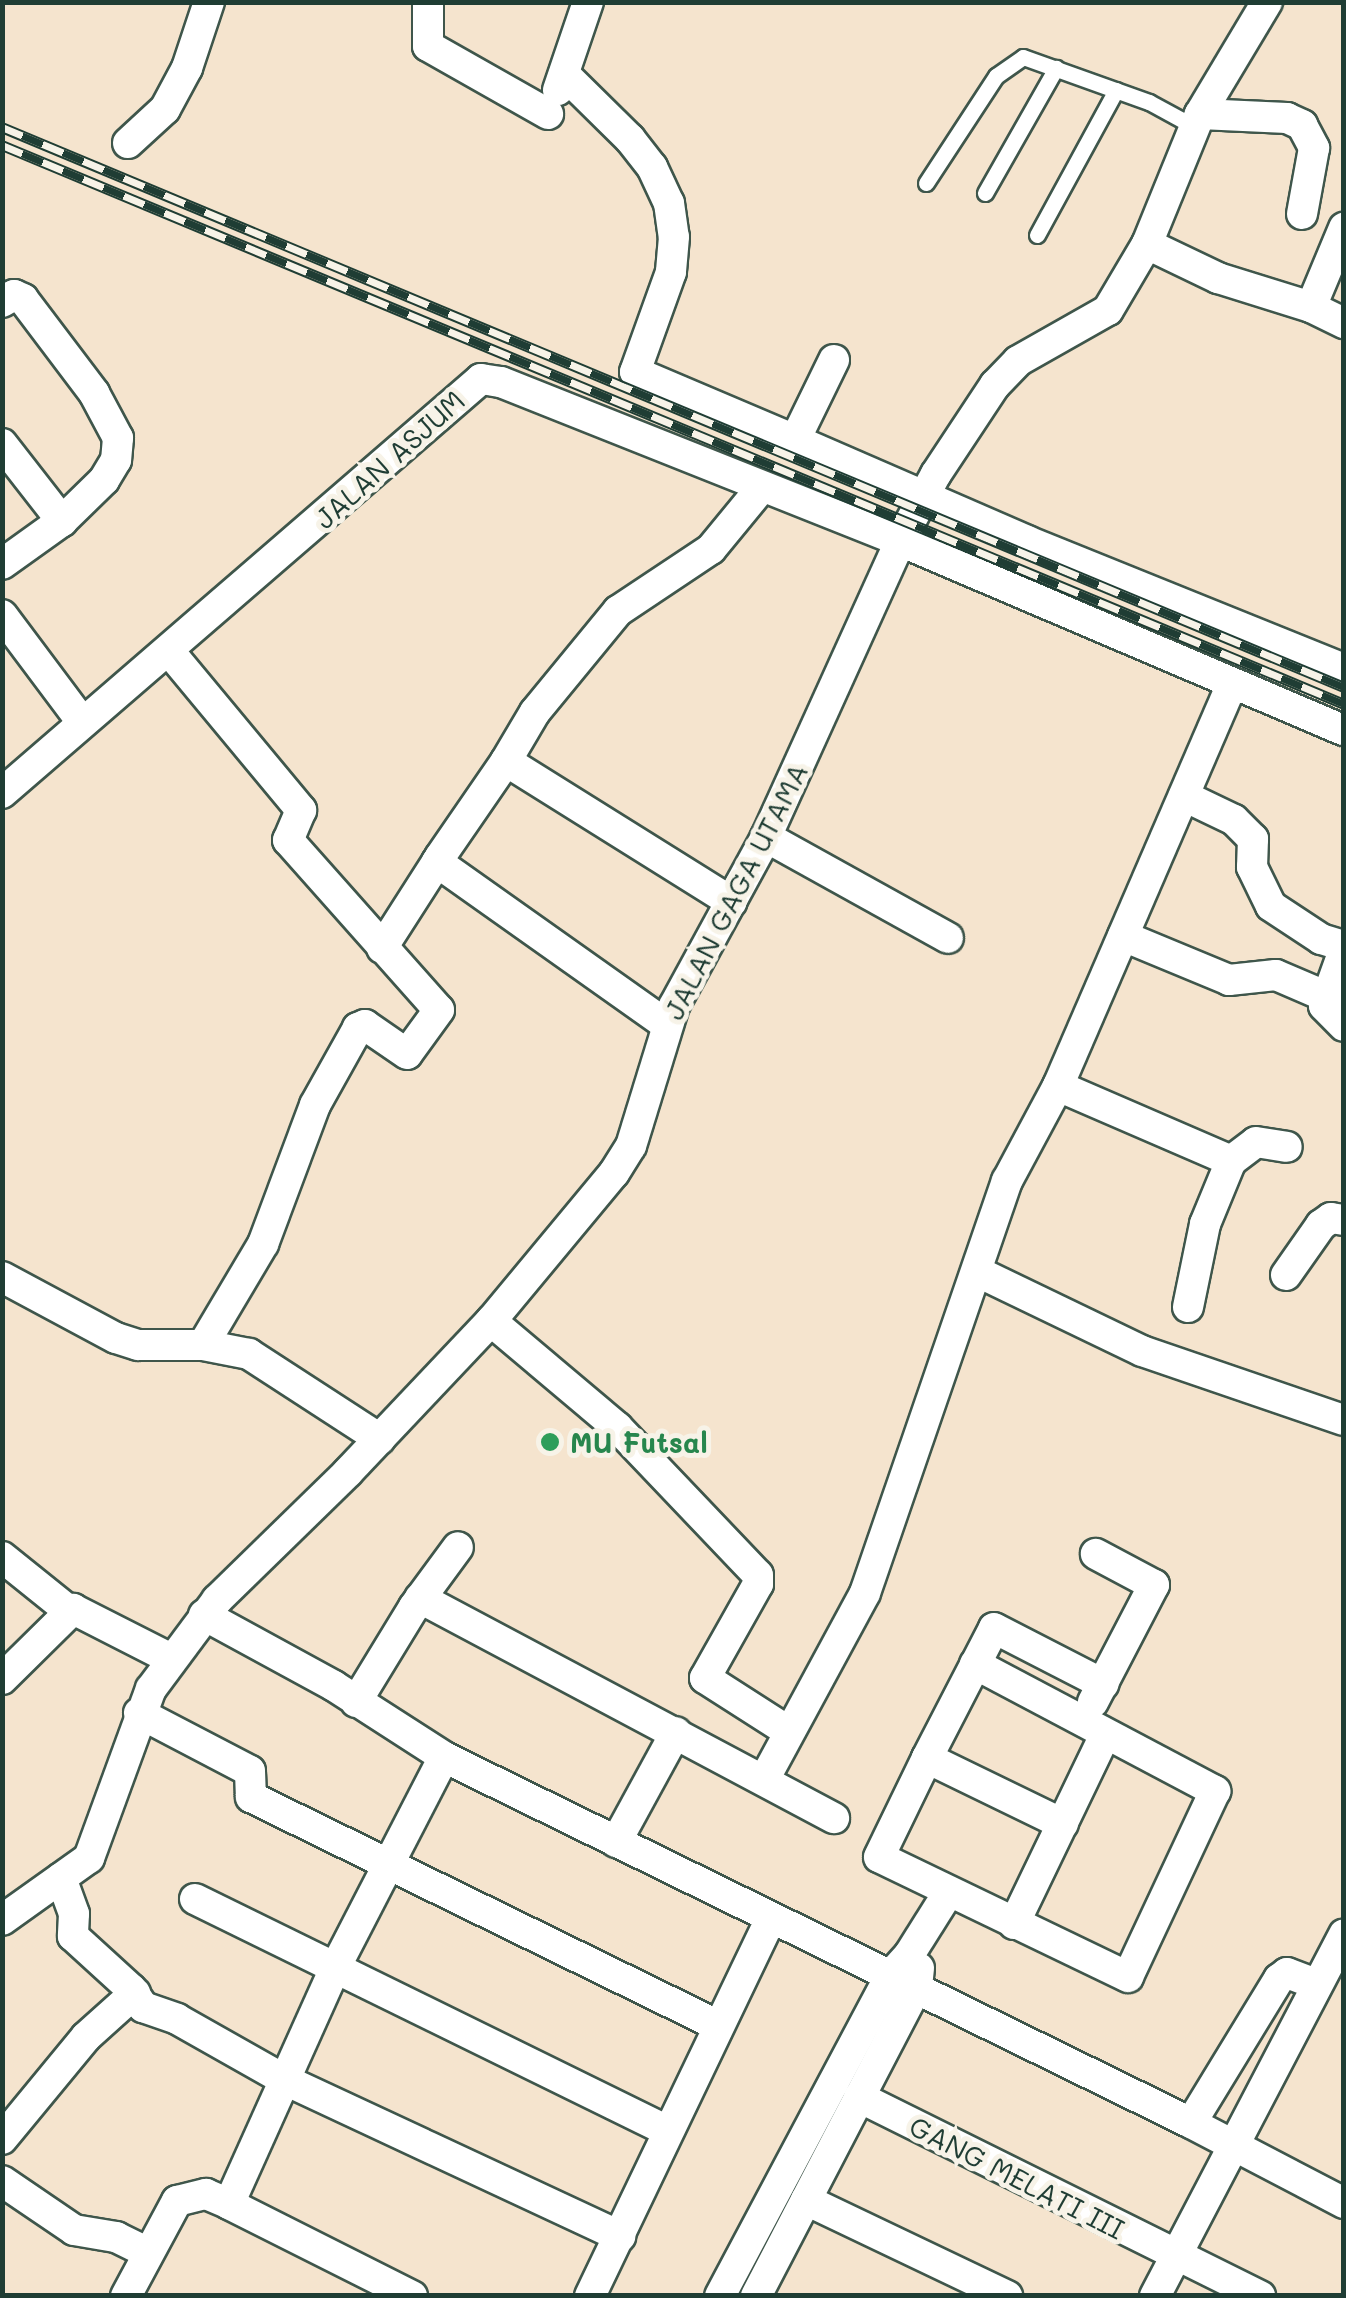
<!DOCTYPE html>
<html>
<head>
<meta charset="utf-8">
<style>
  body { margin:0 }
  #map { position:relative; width:1346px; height:2298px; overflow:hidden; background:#f5e4ce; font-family:Mali,sans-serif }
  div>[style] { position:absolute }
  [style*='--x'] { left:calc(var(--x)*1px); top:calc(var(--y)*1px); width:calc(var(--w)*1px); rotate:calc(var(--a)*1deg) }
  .roads { filter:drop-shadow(2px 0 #3f564b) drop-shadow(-2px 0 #3f564b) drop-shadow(0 2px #3f564b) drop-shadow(0 -2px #3f564b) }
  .lane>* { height:15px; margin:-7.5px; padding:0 7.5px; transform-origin:7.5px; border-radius:7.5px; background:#fff }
  .street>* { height:30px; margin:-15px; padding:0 15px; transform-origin:15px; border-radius:15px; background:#fff }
  .rail>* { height:11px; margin-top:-5.5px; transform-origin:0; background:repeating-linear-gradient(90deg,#f7f3e8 0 22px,#1f3d34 0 44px); box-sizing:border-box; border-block:2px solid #1f3d34 }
  .dots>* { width:28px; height:28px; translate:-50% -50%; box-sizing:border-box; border:5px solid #f7f3e8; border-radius:50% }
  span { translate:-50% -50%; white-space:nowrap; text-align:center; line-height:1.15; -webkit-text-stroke:10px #f7f3e8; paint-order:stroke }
  .street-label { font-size:28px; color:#1f3d34 }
  .leisure-label { font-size:28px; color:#27864d; font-weight:700 }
  .left { translate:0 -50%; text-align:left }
  .frame { position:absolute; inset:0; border:5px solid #1f3d34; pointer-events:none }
</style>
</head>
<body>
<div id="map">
  <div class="roads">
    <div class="lane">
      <i style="--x:926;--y:183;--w:128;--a:-56.8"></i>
      <i style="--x:996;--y:76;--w:33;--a:-35"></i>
      <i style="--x:1023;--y:57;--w:134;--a:19.7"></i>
      <i style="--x:1149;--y:102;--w:52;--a:28.5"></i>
      <i style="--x:985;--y:193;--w:144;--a:-60.4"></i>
      <i style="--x:1037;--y:235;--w:165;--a:-61.4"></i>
    </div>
    <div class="street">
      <i style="--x:428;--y:2;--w:44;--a:90"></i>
      <i style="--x:428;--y:46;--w:138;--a:29.5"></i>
      <i style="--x:564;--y:74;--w:93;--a:44.6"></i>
      <i style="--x:630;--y:139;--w:36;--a:52"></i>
      <i style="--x:652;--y:167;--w:40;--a:65"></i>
      <i style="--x:669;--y:203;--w:34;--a:82"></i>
      <i style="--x:674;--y:237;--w:35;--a:95"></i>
      <i style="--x:671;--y:272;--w:106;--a:109.8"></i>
      <i style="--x:635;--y:372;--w:174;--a:23"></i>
      <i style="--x:558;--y:90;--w:93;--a:-71.2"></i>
      <i style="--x:1200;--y:114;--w:87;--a:2.6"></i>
      <i style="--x:1287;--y:118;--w:17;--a:25"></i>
      <i style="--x:1302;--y:125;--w:26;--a:62"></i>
      <i style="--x:1314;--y:148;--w:67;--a:100.3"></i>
      <i style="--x:128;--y:143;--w:50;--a:-42.6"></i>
      <i style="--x:165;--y:109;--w:47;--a:-61.8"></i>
      <i style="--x:187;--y:68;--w:70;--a:-71.6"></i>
      <i style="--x:1147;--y:244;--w:79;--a:25.6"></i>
      <i style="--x:1218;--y:278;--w:97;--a:17.3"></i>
      <i style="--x:1311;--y:307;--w:37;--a:26"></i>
      <i style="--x:2;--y:302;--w:14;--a:-30"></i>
      <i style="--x:14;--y:295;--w:10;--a:24"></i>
      <i style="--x:23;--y:299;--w:118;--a:52.9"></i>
      <i style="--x:94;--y:393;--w:51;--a:61.9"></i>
      <i style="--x:118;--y:438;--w:22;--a:95"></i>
      <i style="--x:116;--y:460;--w:23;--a:121"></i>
      <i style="--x:104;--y:480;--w:59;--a:135.7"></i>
      <i style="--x:62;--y:521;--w:74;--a:144.4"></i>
      <i style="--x:1311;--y:307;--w:86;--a:-67.3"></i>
      <i style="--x:834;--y:360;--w:89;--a:116"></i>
      <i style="--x:795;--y:440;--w:253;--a:23.5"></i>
      <i style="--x:1027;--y:541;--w:342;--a:22"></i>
      <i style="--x:2;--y:444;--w:98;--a:52.1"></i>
      <i style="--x:2;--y:615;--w:134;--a:53.2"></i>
      <i style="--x:169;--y:651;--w:207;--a:50.3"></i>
      <i style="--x:301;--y:810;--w:33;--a:113"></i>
      <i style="--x:288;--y:840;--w:227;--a:48.4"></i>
      <i style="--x:439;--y:1010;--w:54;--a:126"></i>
      <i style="--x:407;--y:1054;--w:51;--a:-145.4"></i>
      <i style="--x:365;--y:1025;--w:8;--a:157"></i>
      <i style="--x:358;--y:1028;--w:88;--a:119.2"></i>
      <i style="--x:315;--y:1105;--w:148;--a:110.5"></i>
      <i style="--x:263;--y:1244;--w:117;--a:120.7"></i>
      <i style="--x:506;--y:761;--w:57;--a:-59.4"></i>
      <i style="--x:535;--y:712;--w:131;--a:-50.6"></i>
      <i style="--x:618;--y:611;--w:112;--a:-33.7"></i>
      <i style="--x:711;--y:549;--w:80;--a:-50.6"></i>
      <i style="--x:2;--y:793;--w:633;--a:-40.84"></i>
      <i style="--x:481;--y:379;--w:20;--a:9"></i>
      <i style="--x:501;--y:382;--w:430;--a:21.7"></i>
      <i style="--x:900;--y:541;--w:76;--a:-61.8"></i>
      <i style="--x:936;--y:474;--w:107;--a:-56.5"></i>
      <i style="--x:995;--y:385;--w:33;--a:-46"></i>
      <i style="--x:1018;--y:361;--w:103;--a:-29.5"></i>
      <i style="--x:1108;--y:310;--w:77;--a:-59.4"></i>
      <i style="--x:1147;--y:244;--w:140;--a:-67.8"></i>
      <i style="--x:1200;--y:114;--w:131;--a:-59.1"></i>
      <i style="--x:1184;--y:796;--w:55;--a:25.6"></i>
      <i style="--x:1234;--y:820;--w:27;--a:45"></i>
      <i style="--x:1253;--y:839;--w:28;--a:92"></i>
      <i style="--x:1252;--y:867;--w:43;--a:64"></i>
      <i style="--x:1271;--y:906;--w:60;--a:33.4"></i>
      <i style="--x:1321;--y:939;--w:24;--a:17"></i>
      <i style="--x:766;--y:837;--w:208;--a:29"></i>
      <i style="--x:1123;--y:936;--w:115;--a:22.5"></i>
      <i style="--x:1229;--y:980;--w:47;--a:-6.1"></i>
      <i style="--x:1276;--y:975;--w:53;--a:23.2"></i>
      <i style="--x:382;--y:948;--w:102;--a:-57.4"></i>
      <i style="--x:1344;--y:950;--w:59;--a:109.7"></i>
      <i style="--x:1324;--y:1006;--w:28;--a:45"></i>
      <i style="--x:667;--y:1025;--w:282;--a:-144.7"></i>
      <i style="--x:437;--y:862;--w:6;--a:-59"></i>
      <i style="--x:440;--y:857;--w:116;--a:-55.5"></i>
      <i style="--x:506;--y:761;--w:266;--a:32"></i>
      <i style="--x:1058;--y:1086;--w:189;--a:23.4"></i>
      <i style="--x:1231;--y:1161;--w:31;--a:-37"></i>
      <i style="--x:1256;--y:1142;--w:31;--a:9"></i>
      <i style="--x:978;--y:1272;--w:182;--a:25.7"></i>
      <i style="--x:1142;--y:1351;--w:213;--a:18.9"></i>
      <i style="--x:1286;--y:1275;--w:61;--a:-55"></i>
      <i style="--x:1321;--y:1225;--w:12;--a:-35"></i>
      <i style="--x:1331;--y:1218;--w:13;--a:9"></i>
      <i style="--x:2;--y:1277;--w:129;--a:28.2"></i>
      <i style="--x:116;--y:1338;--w:23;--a:18"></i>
      <i style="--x:138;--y:1345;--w:65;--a:0"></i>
      <i style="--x:203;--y:1345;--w:47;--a:11.1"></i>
      <i style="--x:249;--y:1354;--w:156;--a:33"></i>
      <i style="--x:1188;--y:1307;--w:85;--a:-78.4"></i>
      <i style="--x:1205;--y:1224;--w:68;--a:-67.6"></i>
      <i style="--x:491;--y:1321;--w:165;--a:40.1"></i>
      <i style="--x:617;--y:1427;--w:204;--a:46.4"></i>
      <i style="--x:758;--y:1575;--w:9;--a:90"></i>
      <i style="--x:758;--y:1584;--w:108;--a:119.4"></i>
      <i style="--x:705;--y:1678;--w:98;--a:32.6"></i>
      <i style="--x:2;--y:1557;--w:85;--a:38.8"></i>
      <i style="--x:420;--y:1598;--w:469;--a:28"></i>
      <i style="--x:204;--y:1615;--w:148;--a:28.6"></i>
      <i style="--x:334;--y:1686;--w:131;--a:32.8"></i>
      <i style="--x:444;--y:1757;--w:832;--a:26.1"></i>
      <i style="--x:1191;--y:2123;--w:173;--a:27.6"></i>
      <i style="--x:975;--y:1664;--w:272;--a:27.9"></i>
      <i style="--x:1215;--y:1791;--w:205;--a:115.1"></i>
      <i style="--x:1128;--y:1977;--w:276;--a:-154.3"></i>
      <i style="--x:879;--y:1857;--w:110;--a:-64.1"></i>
      <i style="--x:927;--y:1758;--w:151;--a:25.9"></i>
      <i style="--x:2;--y:1679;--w:100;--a:-44.6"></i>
      <i style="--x:73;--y:1609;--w:110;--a:27"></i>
      <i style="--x:356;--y:1702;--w:111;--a:-58.6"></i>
      <i style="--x:414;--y:1607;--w:74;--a:-53.7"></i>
      <i style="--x:1093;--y:1702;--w:132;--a:-62.5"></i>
      <i style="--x:1154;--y:1585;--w:66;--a:-151.9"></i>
      <i style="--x:139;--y:1713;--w:125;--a:27.6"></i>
      <i style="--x:250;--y:1771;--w:26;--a:88"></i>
      <i style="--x:251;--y:1797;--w:521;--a:26.07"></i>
      <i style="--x:927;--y:1758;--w:146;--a:-62.7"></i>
      <i style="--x:994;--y:1628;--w:123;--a:27.2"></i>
      <i style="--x:765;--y:1778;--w:210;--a:-61.6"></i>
      <i style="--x:865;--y:1593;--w:436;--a:-71"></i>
      <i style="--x:1007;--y:1181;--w:108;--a:-61.8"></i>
      <i style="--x:1058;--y:1086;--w:439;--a:-66.6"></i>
      <i style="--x:616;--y:1842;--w:125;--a:-61.4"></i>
      <i style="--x:61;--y:1878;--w:38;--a:70"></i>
      <i style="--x:74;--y:1914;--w:22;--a:93"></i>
      <i style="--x:73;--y:1936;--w:79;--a:42.4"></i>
      <i style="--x:131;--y:1989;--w:22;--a:56"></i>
      <i style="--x:143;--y:2007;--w:36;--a:19"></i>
      <i style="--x:177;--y:2019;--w:124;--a:29.5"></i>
      <i style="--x:285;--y:2080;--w:370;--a:25"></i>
      <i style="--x:195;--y:1899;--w:527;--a:26.13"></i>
      <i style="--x:2;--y:1920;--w:107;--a:-35.5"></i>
      <i style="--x:89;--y:1858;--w:180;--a:-69.9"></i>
      <i style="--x:151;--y:1689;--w:111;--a:-53.4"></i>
      <i style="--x:217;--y:1600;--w:183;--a:-44.3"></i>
      <i style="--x:348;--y:1472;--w:208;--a:-46.6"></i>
      <i style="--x:491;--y:1321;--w:192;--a:-50.3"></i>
      <i style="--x:614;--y:1173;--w:32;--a:-58"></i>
      <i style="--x:631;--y:1146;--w:146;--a:-72.9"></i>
      <i style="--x:674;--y:1006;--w:192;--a:-61.4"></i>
      <i style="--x:766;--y:837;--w:325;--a:-65.6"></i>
      <i style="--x:900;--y:541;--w:483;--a:23.1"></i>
      <i style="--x:1014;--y:1924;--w:210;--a:-64.3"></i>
      <i style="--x:859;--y:2097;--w:448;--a:26.4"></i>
      <i style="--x:1191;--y:2123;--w:169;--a:-58.6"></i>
      <i style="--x:1279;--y:1979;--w:10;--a:-37"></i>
      <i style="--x:1287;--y:1973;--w:31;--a:21"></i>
      <i style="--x:2;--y:2139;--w:132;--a:-50.5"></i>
      <i style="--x:86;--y:2037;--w:66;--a:-41.9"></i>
      <i style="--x:2;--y:2181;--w:87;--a:34.2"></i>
      <i style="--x:74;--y:2230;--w:43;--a:9.5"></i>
      <i style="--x:116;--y:2237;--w:34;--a:26"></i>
      <i style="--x:806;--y:2200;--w:223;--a:25.5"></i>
      <i style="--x:229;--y:2204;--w:205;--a:26.7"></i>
      <i style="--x:126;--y:2296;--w:108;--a:-61.8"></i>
      <i style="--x:177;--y:2201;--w:30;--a:-14"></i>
      <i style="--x:206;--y:2194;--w:25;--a:23"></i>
      <i style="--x:229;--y:2204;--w:259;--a:-65.8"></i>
      <i style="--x:335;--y:1968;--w:237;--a:-62.7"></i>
      <i style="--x:590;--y:2296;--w:419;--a:-64.4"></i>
      <i style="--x:720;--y:2296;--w:362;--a:-62"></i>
      <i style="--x:890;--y:1976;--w:28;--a:-48"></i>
      <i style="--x:909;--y:1955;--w:73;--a:-57.8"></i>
      <i style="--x:756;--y:2296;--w:348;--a:-62.5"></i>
      <i style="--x:917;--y:1987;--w:19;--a:-84"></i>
      <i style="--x:1155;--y:2296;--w:408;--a:-62.4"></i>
    </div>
  </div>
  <div class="rail">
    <i style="--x:2;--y:127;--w:1454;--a:22.65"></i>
    <i style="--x:2;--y:145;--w:1454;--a:22.61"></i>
  </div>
  <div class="dots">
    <i style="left:550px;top:1442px;background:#2e9e5b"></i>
  </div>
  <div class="street-label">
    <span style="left:389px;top:459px;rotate:-42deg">JALAN ASJUM</span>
    <span style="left:735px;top:891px;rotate:-63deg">JALAN GAGA UTAMA</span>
    <span style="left:1017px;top:2177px;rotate:27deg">GANG MELATI III</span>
  </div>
  <div class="leisure-label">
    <span class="left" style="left:570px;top:1442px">MU Futsal</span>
  </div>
  <div class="frame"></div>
</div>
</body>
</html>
